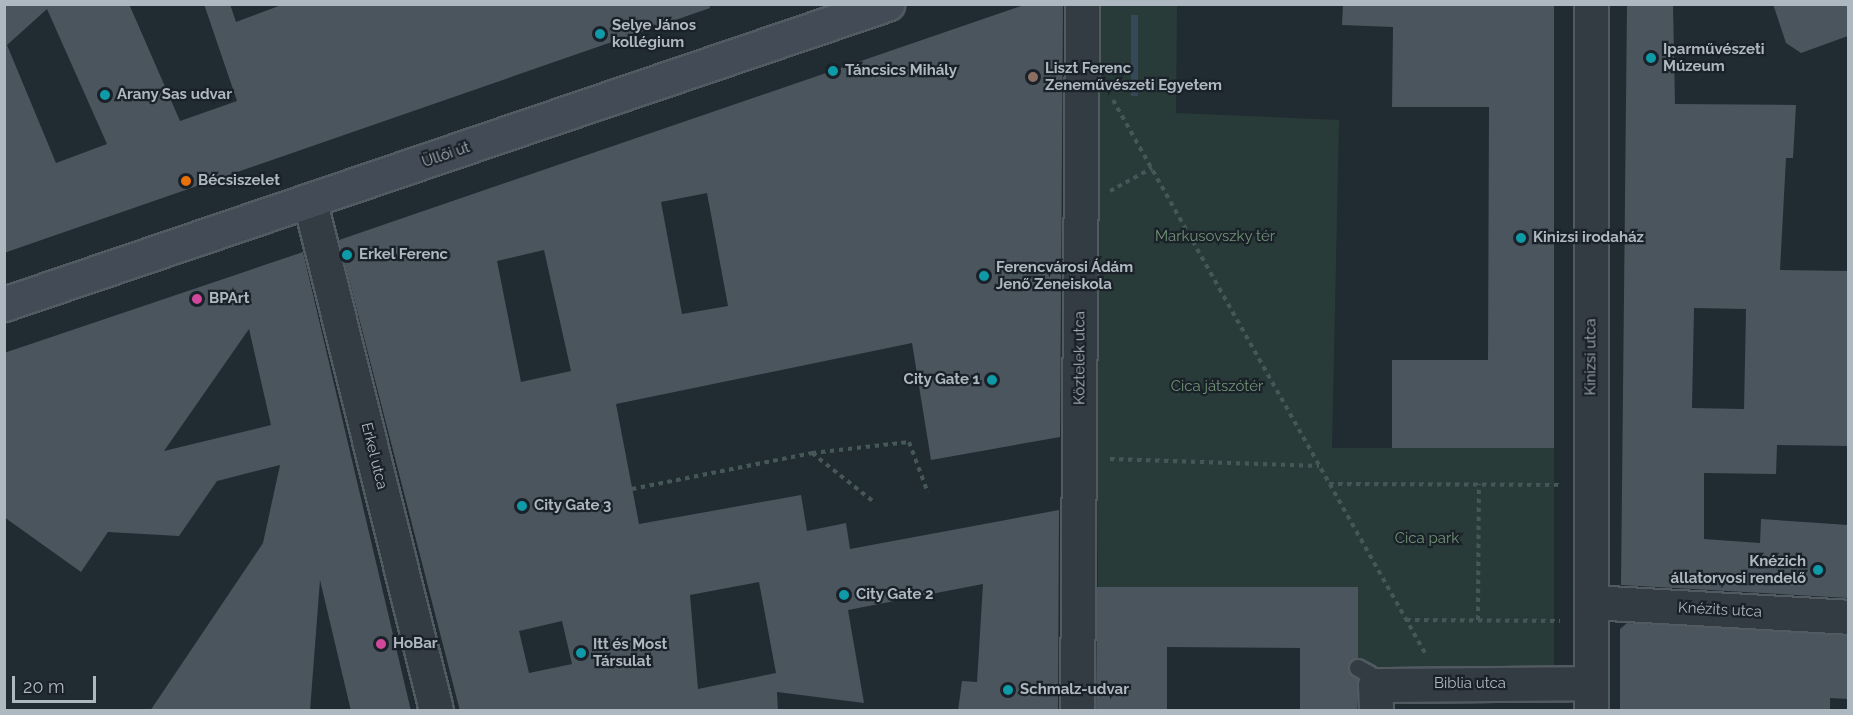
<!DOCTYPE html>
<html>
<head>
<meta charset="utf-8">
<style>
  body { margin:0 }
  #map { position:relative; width:1853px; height:715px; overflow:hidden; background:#212b32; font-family:Raleway,sans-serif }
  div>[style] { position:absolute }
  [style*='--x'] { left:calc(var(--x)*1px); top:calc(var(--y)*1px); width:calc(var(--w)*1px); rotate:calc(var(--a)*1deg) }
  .green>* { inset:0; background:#293b38 }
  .water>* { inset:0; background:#364958; transform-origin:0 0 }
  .building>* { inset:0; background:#4a555e }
  .path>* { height:4px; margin-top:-2px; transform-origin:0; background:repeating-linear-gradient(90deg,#465757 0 4.5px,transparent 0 9px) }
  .roads { filter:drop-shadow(2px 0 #525a61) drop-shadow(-2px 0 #525a61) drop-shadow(0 2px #525a61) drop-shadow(0 -2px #525a61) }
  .lane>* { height:16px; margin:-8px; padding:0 8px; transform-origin:8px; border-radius:8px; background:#343c43 }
  .street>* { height:33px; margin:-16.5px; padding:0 16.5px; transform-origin:16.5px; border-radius:16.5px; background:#343c43 }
  .secondary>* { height:33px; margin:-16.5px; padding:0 16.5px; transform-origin:16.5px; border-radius:16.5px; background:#434c56 }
  .dots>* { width:16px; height:16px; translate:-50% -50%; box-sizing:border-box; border:3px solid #1a2128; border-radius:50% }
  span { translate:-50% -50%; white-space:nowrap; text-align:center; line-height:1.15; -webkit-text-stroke:4.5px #1a2128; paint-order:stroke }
  .poi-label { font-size:15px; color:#aeb8c0; font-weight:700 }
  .left { translate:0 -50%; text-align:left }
  .right { translate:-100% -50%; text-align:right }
  .street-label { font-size:15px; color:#aeb8c0 }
  .park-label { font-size:15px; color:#709374 }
  .frame { position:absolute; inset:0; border:6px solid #aeb8c0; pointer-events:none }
  .scale { position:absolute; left:12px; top:676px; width:84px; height:27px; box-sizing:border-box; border:3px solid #aeb8c0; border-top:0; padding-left:8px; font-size:18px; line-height:21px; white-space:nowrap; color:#aeb8c0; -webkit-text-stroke:4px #1a2128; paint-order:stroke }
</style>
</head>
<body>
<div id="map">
  <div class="green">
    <i style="clip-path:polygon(1092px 5px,1177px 5px,1176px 113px,1339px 120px,1332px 448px,1554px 448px,1554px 672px,1358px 674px,1358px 587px,1098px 587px)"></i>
  </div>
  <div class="water">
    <i style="left:1131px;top:15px;width:7px;height:81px"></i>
  </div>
  <div class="building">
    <i style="clip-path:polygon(evenodd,4px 4px,129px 4px,180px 121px,237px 101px,204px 4px,230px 4px,236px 22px,284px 4px,709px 4px,710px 8px,4px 253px,4px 4px,47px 9px,107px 144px,56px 163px,7px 45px,47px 9px)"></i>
    <i style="clip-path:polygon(evenodd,1027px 4px,1063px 4px,1060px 437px,931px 460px,912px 343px,616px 404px,639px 524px,801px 495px,807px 531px,846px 523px,850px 549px,1059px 510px,1058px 711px,958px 711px,962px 681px,977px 682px,983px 584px,848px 610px,864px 703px,777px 692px,778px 711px,460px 711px,339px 240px,1027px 4px,707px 193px,728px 306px,682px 314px,661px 202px,707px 193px,1027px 4px,544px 250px,571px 371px,521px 382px,497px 261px,544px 250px,1027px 4px,759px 582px,776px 673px,698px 689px,690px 595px,759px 582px,1027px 4px,562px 621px,572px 664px,529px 673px,519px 631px,562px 621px)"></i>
    <i style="clip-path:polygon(1343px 4px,1554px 4px,1554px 448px,1392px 448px,1392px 360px,1488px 360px,1489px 107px,1392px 107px,1393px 27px,1342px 25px)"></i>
    <i style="clip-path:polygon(evenodd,1627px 4px,1673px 4px,1675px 104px,1796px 105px,1793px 158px,1786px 158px,1780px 270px,1848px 271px,1848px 446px,1777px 445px,1776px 474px,1704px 473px,1704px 539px,1760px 543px,1761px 519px,1848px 525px,1848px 598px,1621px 585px,1627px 4px,1694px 308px,1746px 309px,1744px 409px,1692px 408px,1694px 308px)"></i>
    <i style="clip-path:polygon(1773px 4px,1848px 4px,1848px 36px,1801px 53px,1786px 43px)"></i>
    <i style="clip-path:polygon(evenodd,303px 252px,411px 711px,351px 711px,320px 580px,310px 711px,150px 711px,263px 543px,280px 465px,217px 481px,179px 536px,108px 532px,81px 572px,4px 517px,4px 353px,303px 252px,249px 329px,271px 425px,164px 451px,249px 329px)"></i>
    <i style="clip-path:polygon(1097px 587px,1358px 587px,1358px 658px,1348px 668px,1358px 680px,1357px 711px,1300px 711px,1300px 648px,1167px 647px,1167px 711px,1096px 711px)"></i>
    <i style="clip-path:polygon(1627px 623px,1848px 635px,1848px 699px,1830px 698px,1830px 711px,1620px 711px,1620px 629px)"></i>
  </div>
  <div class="path">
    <i style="--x:1113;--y:100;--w:635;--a:60.57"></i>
    <i style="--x:1110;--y:191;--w:48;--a:-28.7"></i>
    <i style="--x:812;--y:453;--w:98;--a:-6.5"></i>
    <i style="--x:909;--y:442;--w:54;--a:69.6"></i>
    <i style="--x:1110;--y:459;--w:209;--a:1.9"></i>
    <i style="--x:1329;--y:484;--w:231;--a:0.2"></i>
    <i style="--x:632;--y:489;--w:184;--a:-11.3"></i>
    <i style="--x:812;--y:453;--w:80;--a:38.4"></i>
    <i style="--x:1406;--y:620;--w:154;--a:0.4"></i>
    <i style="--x:1478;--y:620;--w:136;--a:-89.6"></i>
  </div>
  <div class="roads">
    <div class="lane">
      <i style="--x:1358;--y:668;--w:13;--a:29"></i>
      <i style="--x:1369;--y:674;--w:13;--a:61"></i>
    </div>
    <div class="street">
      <i style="--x:1591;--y:4;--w:706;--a:90"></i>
      <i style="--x:310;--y:202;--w:523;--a:76.07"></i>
      <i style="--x:1591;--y:602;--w:257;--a:3.3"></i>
      <i style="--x:1077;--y:710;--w:706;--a:-89.59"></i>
      <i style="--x:1376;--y:710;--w:25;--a:-92"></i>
      <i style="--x:1375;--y:685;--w:216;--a:-0.5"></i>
    </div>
    <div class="secondary">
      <i style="--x:4;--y:304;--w:933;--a:-18.77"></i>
    </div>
  </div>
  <div class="dots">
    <i style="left:600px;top:34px;background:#0f9aa8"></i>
    <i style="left:1651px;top:58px;background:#0f9aa8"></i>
    <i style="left:833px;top:71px;background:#0f9aa8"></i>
    <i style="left:1033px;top:77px;background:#8d6e63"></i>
    <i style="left:105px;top:95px;background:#0f9aa8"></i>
    <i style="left:186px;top:181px;background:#e8710a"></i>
    <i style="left:1521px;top:238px;background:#0f9aa8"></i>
    <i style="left:347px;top:255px;background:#0f9aa8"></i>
    <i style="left:984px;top:276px;background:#0f9aa8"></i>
    <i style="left:197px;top:299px;background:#d1479c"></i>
    <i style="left:992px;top:380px;background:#0f9aa8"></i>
    <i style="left:522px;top:506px;background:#0f9aa8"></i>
    <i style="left:1818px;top:570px;background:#0f9aa8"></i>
    <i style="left:844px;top:595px;background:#0f9aa8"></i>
    <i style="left:381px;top:644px;background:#d1479c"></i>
    <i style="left:581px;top:653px;background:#0f9aa8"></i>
    <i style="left:1008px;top:690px;background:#0f9aa8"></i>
  </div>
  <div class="poi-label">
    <span class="left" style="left:612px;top:34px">Selye János<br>kollégium</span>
    <span class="left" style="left:1663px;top:58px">Iparművészeti<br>Múzeum</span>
    <span class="left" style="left:1045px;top:77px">Liszt Ferenc<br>Zeneművészeti Egyetem</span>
    <span class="left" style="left:845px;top:71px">Táncsics Mihály</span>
    <span class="left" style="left:117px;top:95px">Arany Sas udvar</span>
    <span class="left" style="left:198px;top:181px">Bécsiszelet</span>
    <span class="left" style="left:1533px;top:238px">Kinizsi irodaház</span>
    <span class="left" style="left:359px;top:255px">Erkel Ferenc</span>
    <span class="left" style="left:996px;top:276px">Ferencvárosi Ádám<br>Jenő Zeneiskola</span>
    <span class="left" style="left:209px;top:299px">BPArt</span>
    <span class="right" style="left:980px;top:380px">City Gate 1</span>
    <span class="left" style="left:534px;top:506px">City Gate 3</span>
    <span class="right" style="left:1806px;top:570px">Knézich<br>állatorvosi rendelő</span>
    <span class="left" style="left:856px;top:595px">City Gate 2</span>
    <span class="left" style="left:393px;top:644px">HoBar</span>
    <span class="left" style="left:593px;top:653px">Itt és Most<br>Társulat</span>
    <span class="left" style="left:1020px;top:690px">Schmalz-udvar</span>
  </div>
  <div class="street-label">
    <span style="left:446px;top:155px;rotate:-19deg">Üllői út</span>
    <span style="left:1591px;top:357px;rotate:-90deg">Kinizsi utca</span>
    <span style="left:1080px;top:358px;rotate:-90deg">Köztelek utca</span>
    <span style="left:374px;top:456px;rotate:76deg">Erkel utca</span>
    <span style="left:1720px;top:610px;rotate:3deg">Knézits utca</span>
    <span style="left:1470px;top:684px">Biblia utca</span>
  </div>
  <div class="park-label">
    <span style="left:1215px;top:237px">Markusovszky tér</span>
    <span style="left:1217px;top:387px">Cica játszótér</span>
    <span style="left:1427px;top:539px">Cica park</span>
  </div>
  <div class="frame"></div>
  <div class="scale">20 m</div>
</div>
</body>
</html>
